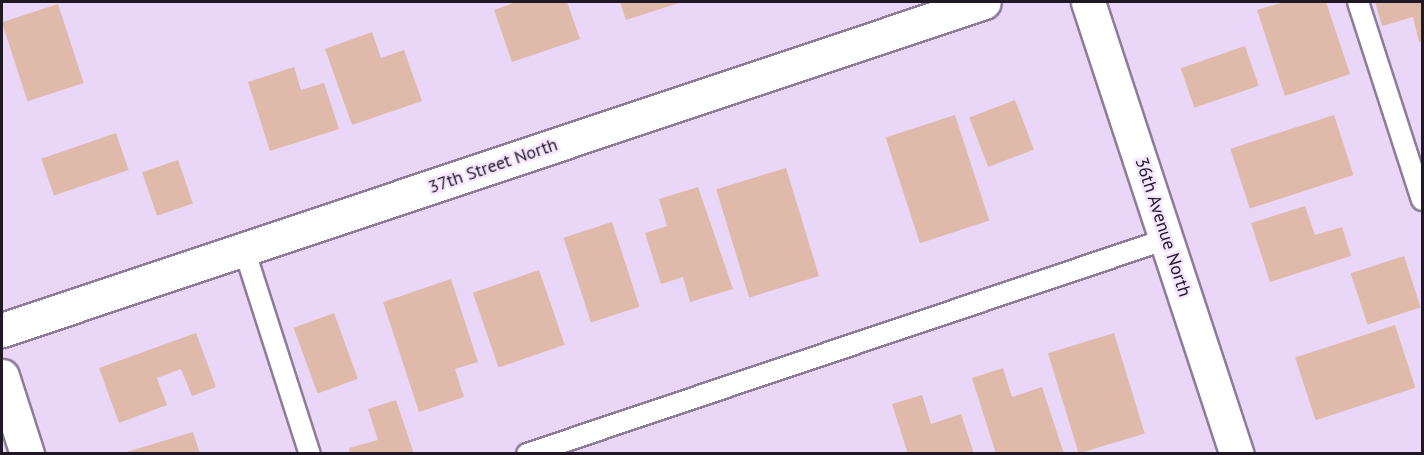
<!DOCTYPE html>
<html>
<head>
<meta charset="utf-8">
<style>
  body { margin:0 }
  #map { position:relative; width:1424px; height:455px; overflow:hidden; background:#ead6f6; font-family:"PT Sans",sans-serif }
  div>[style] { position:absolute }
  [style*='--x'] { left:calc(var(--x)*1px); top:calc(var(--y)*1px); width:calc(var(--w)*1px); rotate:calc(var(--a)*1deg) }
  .building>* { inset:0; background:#dfbaab; transform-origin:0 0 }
  .roads { filter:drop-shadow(2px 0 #8e7c99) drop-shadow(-2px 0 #8e7c99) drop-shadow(0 2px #8e7c99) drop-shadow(0 -2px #8e7c99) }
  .lane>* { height:20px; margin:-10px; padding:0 10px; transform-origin:10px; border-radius:10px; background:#fff }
  .street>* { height:33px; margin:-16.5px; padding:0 16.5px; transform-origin:16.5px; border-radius:16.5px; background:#fff }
  .secondary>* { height:33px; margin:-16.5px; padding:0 16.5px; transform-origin:16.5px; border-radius:16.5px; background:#fff }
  span { translate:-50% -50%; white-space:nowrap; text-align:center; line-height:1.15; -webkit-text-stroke:5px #f5e5ff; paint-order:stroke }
  .street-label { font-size:18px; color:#201925 }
  .frame { position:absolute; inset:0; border:3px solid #201925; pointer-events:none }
</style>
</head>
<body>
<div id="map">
  <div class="building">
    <i style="clip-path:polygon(516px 2px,567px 2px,580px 39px,512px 62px,494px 10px)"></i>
    <i style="clip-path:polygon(620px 2px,682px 2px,626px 20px)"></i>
    <i style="clip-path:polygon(1284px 2px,1326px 2px,1350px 74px,1285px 96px,1257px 10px)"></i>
    <i style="clip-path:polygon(1375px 2px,1422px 2px,1422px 41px,1419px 42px,1413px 17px,1382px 26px)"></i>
    <i style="left:58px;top:4px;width:83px;height:59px;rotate:72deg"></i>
    <i style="clip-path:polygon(372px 32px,381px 58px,404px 50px,422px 101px,352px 125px,325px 49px)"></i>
    <i style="left:1245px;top:46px;width:42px;height:68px;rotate:71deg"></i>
    <i style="clip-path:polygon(294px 67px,301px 90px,324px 83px,339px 129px,270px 151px,248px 82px)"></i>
    <i style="left:1015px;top:100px;width:53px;height:49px;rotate:69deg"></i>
    <i style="left:955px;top:115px;width:111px;height:73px;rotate:72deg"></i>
    <i style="left:1334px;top:115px;width:63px;height:109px;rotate:72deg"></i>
    <i style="left:116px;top:133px;width:39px;height:79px;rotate:71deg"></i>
    <i style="left:178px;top:160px;width:46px;height:38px;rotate:71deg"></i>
    <i style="left:786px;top:168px;width:113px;height:73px;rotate:73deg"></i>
    <i style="clip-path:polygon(698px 187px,733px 289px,690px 302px,683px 277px,661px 284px,645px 233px,667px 226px,659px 199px)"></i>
    <i style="clip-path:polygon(1305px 206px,1315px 235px,1342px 227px,1351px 256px,1270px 282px,1251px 223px)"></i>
    <i style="left:612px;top:222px;width:89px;height:51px;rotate:72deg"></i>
    <i style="left:1404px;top:256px;width:54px;height:56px;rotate:72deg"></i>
    <i style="left:539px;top:270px;width:79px;height:70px;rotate:71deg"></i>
    <i style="clip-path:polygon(451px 279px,478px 362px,455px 369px,464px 397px,419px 412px,383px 302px)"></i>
    <i style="left:334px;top:313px;width:70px;height:43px;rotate:70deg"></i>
    <i style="left:1395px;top:325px;width:66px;height:105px;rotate:72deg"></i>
    <i style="clip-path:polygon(196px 333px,216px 387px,192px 396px,181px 369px,157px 378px,167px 405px,119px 423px,99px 368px)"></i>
    <i style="left:1114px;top:333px;width:105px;height:69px;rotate:73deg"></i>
    <i style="clip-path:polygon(1003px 368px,1012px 397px,1042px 387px,1064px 454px,996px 454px,972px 378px)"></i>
    <i style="clip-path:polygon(922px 395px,931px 424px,961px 414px,974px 454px,908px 454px,892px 404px)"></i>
    <i style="clip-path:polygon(396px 400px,414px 454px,350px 454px,349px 448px,378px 440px,368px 409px)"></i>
    <i style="clip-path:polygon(193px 432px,200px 454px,123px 454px,123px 453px)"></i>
  </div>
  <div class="roads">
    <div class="lane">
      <i style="--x:1358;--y:2;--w:208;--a:72.1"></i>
      <i style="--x:244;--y:249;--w:215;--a:72.2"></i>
      <i style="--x:527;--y:454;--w:675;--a:-18.57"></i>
    </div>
    <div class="street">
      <i style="--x:1088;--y:2;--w:476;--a:71.8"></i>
      <i style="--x:2;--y:330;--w:1035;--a:-18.47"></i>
    </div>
    <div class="secondary">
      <i style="--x:2;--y:376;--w:82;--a:72.2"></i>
    </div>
  </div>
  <div class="street-label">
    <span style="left:493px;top:166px;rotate:-19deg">37th Street North</span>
    <span style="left:1163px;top:227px;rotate:72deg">36th Avenue North</span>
  </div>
  <div class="frame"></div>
</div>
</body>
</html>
